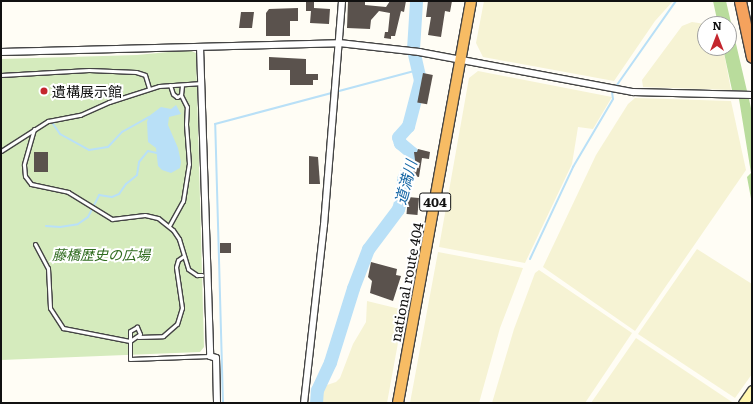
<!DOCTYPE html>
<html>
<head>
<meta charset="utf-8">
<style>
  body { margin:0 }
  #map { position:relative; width:753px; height:404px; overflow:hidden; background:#fffdf5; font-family:Literata,"Noto Sans JP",serif }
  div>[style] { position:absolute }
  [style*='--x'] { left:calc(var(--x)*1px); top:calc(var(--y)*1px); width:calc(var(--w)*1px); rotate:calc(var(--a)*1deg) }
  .farmland>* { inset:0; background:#f6f3d4 }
  .green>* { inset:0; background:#d5ebbd }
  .forest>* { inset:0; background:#b9dc9c }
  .water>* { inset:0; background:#b9e0f7 }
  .stream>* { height:2px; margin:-1px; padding:0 1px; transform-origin:1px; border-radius:1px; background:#b9e0f7 }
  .river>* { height:13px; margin:-6.5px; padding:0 6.5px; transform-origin:6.5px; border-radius:6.5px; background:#b9e0f7 }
  .building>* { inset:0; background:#5a524d; transform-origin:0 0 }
  .roads { filter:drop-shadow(1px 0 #444) drop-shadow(-1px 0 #444) drop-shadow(0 1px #444) drop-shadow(0 -1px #444) }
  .service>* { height:3px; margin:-1.5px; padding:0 1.5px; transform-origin:1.5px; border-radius:1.5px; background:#fff }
  .minor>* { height:6px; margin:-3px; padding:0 3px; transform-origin:3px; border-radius:3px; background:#fff }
  .secondary>* { height:9px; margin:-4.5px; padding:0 4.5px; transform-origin:4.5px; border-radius:4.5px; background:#fff6b0 }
  .trunk>* { height:10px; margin:-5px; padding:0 5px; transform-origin:5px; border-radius:5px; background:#f7bc64 }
  .motorway>* { height:11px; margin:-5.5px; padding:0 5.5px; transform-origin:5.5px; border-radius:5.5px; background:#f5a25d }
  .dots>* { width:11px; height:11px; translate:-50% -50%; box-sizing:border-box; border:2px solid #fff; border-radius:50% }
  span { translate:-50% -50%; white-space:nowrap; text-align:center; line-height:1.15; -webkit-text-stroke:4px #fff; paint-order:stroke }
  .shield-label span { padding:1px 3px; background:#fff; border:1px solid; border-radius:3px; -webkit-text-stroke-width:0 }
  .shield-label { font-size:13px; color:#111; font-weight:700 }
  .poi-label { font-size:14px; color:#111 }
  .left { translate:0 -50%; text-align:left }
  .park-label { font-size:14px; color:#2f6b1f; font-style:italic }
  .street-label { font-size:14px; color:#111 }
  .water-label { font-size:15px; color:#1768a6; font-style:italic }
  .frame { position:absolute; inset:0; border:2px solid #111; pointer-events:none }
  .north { position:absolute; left:697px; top:16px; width:40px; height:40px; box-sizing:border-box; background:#fff; border:1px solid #a0a0a0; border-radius:50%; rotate:0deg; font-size:11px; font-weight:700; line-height:16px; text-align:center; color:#111 }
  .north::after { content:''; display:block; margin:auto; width:14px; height:18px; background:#c4262e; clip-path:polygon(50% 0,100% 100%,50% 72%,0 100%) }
</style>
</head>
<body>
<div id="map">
  <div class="farmland">
    <i style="clip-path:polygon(484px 1px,673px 1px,655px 21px,614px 81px,483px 57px,476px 43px)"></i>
    <i style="clip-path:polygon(692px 22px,705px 24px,705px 48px,723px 48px,731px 90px,643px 87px,642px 80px,682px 26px)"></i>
    <i style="clip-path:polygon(478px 71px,612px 97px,593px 129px,578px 127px,572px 164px,525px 263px,439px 247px,469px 78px)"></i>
    <i style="clip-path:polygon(635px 98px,731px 101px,746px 170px,635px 331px,543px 267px,596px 155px,628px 104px)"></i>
    <i style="clip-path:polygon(697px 249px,752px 284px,752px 374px,735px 398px,638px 334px)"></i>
    <i style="clip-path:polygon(438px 252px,523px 268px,500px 328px,479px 403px,410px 403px)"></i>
    <i style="clip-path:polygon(539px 270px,632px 333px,585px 403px,492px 403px,514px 329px,535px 273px)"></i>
    <i style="clip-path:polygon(367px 301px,404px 310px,387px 403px,322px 403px,324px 386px,336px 382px,340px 378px,353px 344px,366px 322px)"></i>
    <i style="clip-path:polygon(636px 338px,732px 402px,591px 403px)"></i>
  </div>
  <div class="green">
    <i style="clip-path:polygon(189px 50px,196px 53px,204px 347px,200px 352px,1px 360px,1px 59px,137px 55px)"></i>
  </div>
  <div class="forest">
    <i style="clip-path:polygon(713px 1px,726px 1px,747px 91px,732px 90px,723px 48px,729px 48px,729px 24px,718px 24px)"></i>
    <i style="clip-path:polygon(739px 99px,749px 99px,752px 113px,752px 204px,747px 177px,751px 173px)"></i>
  </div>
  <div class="water">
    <i style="clip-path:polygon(176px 105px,181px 114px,169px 117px,168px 125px,178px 148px,181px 162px,180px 168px,171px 173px,162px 170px,158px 166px,156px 148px,148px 142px,147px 122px,149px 116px,161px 107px,171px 109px)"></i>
  </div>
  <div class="stream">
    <i style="--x:51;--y:121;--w:16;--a:55"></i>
    <i style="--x:60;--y:134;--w:33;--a:29"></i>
    <i style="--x:89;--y:150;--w:19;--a:-9"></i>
    <i style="--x:108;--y:147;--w:21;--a:-47"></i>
    <i style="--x:122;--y:132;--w:31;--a:-29"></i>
    <i style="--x:46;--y:226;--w:14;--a:4"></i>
    <i style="--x:60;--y:227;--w:18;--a:-9"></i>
    <i style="--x:78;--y:224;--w:12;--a:-35"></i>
    <i style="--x:88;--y:217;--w:25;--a:-63"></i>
    <i style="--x:99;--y:195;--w:13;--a:9"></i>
    <i style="--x:112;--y:197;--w:8;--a:-23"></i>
    <i style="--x:119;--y:194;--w:12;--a:-55"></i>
    <i style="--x:126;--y:184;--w:14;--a:-39"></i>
    <i style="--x:137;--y:175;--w:13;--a:-81"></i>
    <i style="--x:139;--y:162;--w:14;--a:-51"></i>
    <i style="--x:148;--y:151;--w:9;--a:13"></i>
    <i style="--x:530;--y:259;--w:102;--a:-64.9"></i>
    <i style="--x:573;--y:167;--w:79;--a:-59.5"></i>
    <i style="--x:613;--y:99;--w:7;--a:-98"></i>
    <i style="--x:612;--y:92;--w:111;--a:-54.9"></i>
    <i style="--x:223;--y:403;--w:279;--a:-91.6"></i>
    <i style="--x:215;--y:124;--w:210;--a:-14.9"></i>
  </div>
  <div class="river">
    <i style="--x:316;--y:403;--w:13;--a:-86"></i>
    <i style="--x:317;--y:390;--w:31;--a:-65"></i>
    <i style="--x:330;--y:362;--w:77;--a:-72.7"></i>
    <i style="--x:353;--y:288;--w:42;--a:-69"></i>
    <i style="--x:368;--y:249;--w:50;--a:-53.1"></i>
    <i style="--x:398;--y:209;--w:15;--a:-74"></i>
    <i style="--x:402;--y:195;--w:16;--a:-86"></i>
    <i style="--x:403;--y:179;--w:23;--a:-65"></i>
    <i style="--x:413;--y:158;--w:5;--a:-101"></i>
    <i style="--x:412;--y:153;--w:16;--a:-140"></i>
    <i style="--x:400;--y:143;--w:6;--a:-108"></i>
    <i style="--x:398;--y:137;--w:15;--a:-48"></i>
    <i style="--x:408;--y:126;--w:48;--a:-75.4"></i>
    <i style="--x:420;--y:80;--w:32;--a:-103"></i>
    <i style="--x:413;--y:49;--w:48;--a:-86.4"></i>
  </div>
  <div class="building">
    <i style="clip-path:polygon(306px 1px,314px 1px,314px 8px,330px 9px,329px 24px,310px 23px,311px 11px,306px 11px)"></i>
    <i style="clip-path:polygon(348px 1px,365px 1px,365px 5px,386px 7px,390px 1px,406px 1px,404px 12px,401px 11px,395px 36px,391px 36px,391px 39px,384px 38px,385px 32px,388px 32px,390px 13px,379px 11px,371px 20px,370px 29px,347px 28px)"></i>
    <i style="clip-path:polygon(428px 1px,452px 1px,450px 12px,445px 11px,441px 37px,428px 35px,431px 17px,426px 17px)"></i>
    <i style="clip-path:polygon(298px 8px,298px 21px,290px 21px,290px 36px,266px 36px,266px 13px,269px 9px)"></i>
    <i style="clip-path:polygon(241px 12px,254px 12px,252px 28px,239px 28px)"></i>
    <i style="clip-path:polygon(269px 57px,306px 59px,306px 74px,318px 74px,318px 80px,313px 80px,313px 85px,290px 85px,290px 70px,269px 70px)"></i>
    <i style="left:423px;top:73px;width:10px;height:30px;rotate:11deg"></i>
    <i style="clip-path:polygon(418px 149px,430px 152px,429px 159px,422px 158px,419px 177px,412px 176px,415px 160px,414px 152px,417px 152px)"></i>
    <i style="left:48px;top:152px;width:20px;height:14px;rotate:90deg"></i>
    <i style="clip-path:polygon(309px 156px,318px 157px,320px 184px,309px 184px)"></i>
    <i style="left:408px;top:197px;width:11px;height:17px;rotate:5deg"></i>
    <i style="left:220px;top:243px;width:11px;height:10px"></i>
    <i style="clip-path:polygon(371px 262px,397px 269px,396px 275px,401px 276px,393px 301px,370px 293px,372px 281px,368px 277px)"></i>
  </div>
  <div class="roads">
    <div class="service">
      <i style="--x:1;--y:75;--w:88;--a:-3.3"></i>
      <i style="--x:89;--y:70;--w:47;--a:2.4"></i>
      <i style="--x:136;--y:72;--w:9;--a:18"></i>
      <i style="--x:145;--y:75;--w:14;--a:73"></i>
      <i style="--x:170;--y:85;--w:9;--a:72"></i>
      <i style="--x:173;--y:94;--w:5;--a:37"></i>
      <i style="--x:177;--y:97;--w:4;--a:-27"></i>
      <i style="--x:181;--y:95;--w:9;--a:-84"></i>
      <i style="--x:34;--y:129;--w:37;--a:106"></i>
      <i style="--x:24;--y:165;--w:11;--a:85"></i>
      <i style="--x:25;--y:176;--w:10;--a:53"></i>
      <i style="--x:31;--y:184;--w:38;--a:12"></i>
      <i style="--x:68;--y:192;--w:52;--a:31.5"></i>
      <i style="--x:112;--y:219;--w:33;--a:-7"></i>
      <i style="--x:145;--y:215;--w:13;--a:13"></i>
      <i style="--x:158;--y:218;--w:19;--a:39"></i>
      <i style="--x:173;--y:230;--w:11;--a:56"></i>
      <i style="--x:179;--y:239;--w:31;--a:73"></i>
      <i style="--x:188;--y:269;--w:11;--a:34"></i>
      <i style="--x:197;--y:275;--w:5;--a:0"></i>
      <i style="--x:1;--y:151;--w:56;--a:-32.6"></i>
      <i style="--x:48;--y:121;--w:33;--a:-11"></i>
      <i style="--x:80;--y:115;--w:32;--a:-24"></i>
      <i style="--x:109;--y:102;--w:52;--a:-17.7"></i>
      <i style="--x:159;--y:86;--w:43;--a:-4"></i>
      <i style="--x:169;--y:226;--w:29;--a:-61"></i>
      <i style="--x:183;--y:201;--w:37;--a:-81"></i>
      <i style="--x:189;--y:164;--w:40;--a:-94.3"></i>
      <i style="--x:186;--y:124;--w:17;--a:-87"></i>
      <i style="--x:187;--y:107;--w:13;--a:-117"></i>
      <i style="--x:35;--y:244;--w:27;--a:62"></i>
      <i style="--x:48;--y:268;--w:40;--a:87.1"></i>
      <i style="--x:50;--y:308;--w:24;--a:57"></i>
      <i style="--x:63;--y:328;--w:68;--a:11"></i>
      <i style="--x:130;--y:341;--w:12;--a:-35"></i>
      <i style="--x:140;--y:334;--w:8;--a:-113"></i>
      <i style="--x:137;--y:327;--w:8;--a:150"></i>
      <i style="--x:130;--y:331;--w:28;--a:90"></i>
      <i style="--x:130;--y:359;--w:80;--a:-2.1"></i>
      <i style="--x:138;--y:337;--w:25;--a:-2"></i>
      <i style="--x:163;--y:336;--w:18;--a:-41"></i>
      <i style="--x:177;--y:324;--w:17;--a:-73"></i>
      <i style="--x:182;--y:308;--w:41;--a:-98.3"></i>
      <i style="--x:176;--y:267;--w:7;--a:-74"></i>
      <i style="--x:178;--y:260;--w:7;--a:-34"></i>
    </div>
    <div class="minor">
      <i style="--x:200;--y:47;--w:309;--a:88.1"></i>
      <i style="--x:210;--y:356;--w:6;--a:18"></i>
      <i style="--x:216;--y:358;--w:45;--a:88.7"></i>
      <i style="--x:1;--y:52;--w:338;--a:-1.5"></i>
      <i style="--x:339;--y:43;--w:81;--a:6.4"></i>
      <i style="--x:419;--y:52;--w:218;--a:10.6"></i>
      <i style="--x:633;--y:92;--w:119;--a:1.4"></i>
      <i style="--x:304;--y:403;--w:179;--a:-83.6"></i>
      <i style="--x:324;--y:225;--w:225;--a:-85.4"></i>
    </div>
    <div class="secondary">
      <i style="--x:743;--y:403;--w:16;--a:-55"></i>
    </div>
    <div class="trunk">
      <i style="--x:398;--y:403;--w:409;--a:-79.7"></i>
    </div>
    <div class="motorway">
      <i style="--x:740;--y:1;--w:57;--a:77.9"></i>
    </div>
  </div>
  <div class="dots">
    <i style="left:44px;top:91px;background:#c4262e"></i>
  </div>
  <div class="shield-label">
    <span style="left:435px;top:202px">404</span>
  </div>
  <div class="poi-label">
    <span class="left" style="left:52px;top:91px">遺構展示館</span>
  </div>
  <div class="park-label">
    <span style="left:101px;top:254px">藤橋歴史の広場</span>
  </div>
  <div class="street-label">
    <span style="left:406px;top:282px;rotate:-79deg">national route 404</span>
  </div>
  <div class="water-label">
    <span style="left:405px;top:182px;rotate:-75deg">道満川</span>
  </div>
  <div class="frame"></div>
  <div class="north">N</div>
</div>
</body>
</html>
